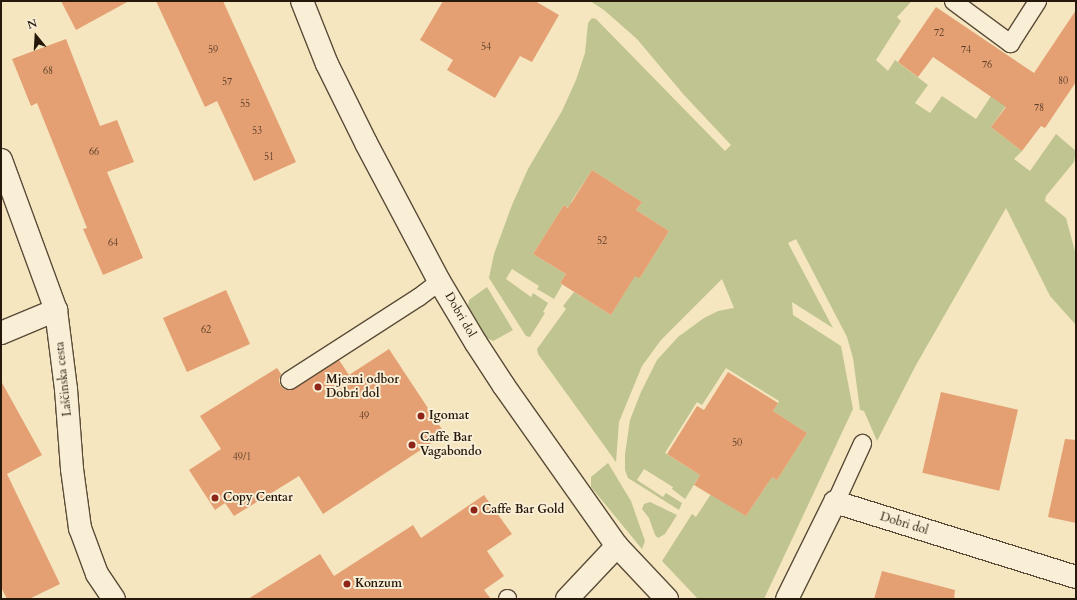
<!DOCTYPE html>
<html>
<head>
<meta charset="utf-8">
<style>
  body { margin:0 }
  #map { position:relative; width:1077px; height:600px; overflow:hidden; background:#f5e6c0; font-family:Cardo,serif }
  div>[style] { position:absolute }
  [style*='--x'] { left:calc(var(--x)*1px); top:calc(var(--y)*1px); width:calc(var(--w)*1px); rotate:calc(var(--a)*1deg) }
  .green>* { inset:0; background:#bfc490 }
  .building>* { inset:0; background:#e4a073; transform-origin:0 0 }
  .roads { filter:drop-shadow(1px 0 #5a4c38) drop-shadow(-1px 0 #5a4c38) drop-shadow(0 1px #5a4c38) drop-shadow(0 -1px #5a4c38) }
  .service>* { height:17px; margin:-8.5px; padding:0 8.5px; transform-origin:8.5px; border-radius:8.5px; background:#f8efd6 }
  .minor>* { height:22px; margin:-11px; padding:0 11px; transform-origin:11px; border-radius:11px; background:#f8efd6 }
  .secondary>* { height:22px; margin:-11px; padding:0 11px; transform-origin:11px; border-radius:11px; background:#f8efd6 }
  .dots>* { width:11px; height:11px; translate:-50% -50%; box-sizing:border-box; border:2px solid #f8efd6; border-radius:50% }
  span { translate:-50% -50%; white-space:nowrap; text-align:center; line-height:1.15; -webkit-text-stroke:4px #f8efd6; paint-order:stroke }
  .number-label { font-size:10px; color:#563a24 }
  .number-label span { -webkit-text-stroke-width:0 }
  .street-label { font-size:12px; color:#26180a }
  .poi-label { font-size:12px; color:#26180a; font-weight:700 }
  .left { translate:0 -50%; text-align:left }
  .frame { position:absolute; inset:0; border:2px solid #26180a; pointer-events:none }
  .north { position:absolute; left:16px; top:16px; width:40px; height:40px; -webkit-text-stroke:3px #f8efd6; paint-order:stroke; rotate:342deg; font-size:11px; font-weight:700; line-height:16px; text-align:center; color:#26180a }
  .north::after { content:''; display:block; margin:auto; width:14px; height:18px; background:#26180a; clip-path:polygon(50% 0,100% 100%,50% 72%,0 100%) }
</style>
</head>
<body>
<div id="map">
  <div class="green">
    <i style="clip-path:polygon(590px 1px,912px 1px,897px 17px,901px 21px,876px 60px,888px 71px,895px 60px,928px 85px,915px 103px,930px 113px,942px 96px,976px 119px,993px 93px,1008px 103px,991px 127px,1022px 151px,1014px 159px,1030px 171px,1056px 134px,1076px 151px,1074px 162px,1046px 196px,1045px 201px,1066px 218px,1076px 255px,1076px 325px,1050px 296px,1006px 208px,916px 365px,877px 441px,864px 411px,860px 410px,853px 358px,847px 337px,796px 239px,788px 243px,833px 328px,792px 302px,793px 315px,841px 346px,853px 409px,764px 599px,698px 599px,662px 561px,692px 514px,696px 517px,711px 494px,746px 516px,768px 483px,760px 470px,777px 480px,807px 433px,773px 411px,779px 401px,726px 368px,702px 405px,697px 402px,665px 453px,700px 475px,685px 499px,672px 489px,673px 487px,644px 469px,637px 480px,663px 497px,666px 493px,682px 503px,679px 510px,628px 478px,625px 470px,625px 454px,630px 420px,641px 392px,657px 360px,678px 337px,704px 318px,718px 311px,734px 308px,722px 279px,661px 340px,642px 366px,619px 422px,616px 462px,538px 354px,537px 349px,566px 309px,563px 306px,574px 292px,611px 315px,631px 282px,624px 268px,640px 278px,669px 231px,636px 210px,642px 202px,592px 170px,571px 202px,580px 215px,564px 205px,533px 254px,566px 274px,560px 283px,562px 285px,554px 299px,537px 289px,539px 286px,512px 269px,506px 279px,531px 297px,533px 293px,548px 303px,543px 312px,545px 313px,530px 337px,526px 336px,489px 278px,494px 254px,512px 205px,528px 169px,562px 111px,576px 80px,585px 53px,588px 23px,592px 18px,596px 19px,725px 151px,731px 145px,684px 95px,637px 39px,604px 10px)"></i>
    <i style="clip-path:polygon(487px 287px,513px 330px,493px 341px,485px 337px,468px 307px,469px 300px)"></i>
    <i style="clip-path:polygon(608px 463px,631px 501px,645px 541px,642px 549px,591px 487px,591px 477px)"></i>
    <i style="clip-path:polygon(650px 502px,677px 515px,665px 534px,658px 538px,655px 535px,649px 518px,642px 509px,644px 504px)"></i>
  </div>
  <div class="building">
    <i style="clip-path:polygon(61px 1px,129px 1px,76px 30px)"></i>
    <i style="clip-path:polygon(156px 1px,223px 1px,296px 162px,254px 181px,217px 101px,205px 107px)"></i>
    <i style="clip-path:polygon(443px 1px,535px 1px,559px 15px,532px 62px,520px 56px,495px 98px,447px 70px,453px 60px,420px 40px)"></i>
    <i style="clip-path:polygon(936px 7px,1034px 73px,1076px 10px,1076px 82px,1045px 128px,1041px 126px,1022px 151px,991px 127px,1006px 107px,933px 57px,918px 77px,898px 62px)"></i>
    <i style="clip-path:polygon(66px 39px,100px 126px,117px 120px,134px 162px,107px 172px,143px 258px,103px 275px,83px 229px,87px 228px,37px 103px,31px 106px,12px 59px)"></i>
    <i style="clip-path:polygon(592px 170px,642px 202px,636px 210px,669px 231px,640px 278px,635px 276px,611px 315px,560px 283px,566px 274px,533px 254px,564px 205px,568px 208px)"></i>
    <i style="left:226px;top:290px;width:59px;height:69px;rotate:66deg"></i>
    <i style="clip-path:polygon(389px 349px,445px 434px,323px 514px,299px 476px,234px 516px,225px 503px,215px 510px,189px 470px,221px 449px,200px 416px,277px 368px,281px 374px,279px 380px,280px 385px,284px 389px,290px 390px,339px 360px,349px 375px)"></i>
    <i style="clip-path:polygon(728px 372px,778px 403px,773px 411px,807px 433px,777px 480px,772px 477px,746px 516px,694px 485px,700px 475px,667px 454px,697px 406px,704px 410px)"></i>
    <i style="clip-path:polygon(1px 381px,42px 455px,7px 474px,60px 584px,29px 599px,7px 599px,1px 587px)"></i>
    <i style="left:941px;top:392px;width:79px;height:83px;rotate:13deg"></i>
    <i style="clip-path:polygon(1065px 439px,1076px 440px,1076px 523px,1048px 517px)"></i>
    <i style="clip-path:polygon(484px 495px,512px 534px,487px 551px,504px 576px,484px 590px,491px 599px,248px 599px,320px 554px,334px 576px,413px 525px,421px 538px)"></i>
    <i style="clip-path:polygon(882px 571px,955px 590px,954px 599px,874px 599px)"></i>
  </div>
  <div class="roads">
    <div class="service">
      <i style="--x:953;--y:1;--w:71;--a:36.4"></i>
      <i style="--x:1010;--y:43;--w:50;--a:-57.3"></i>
      <i style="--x:289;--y:380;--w:153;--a:-32.8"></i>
      <i style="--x:418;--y:297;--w:26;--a:-37"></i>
      <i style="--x:835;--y:502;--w:65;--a:-65.4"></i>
      <i style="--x:507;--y:598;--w:1;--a:90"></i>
    </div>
    <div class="minor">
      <i style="--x:302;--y:1;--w:68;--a:68.4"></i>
      <i style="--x:327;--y:64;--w:88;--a:63.7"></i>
      <i style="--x:366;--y:143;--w:156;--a:62.1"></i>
      <i style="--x:439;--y:281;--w:72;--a:59.2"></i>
      <i style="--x:476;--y:343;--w:51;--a:56.9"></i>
      <i style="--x:504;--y:386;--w:196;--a:54.8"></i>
      <i style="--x:617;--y:546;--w:73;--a:46.7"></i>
      <i style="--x:1;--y:333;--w:60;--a:-22.7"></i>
      <i style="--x:567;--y:599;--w:73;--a:-46.7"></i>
      <i style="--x:787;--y:599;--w:108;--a:-63.7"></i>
      <i style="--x:835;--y:502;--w:252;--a:17.3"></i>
    </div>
    <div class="secondary">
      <i style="--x:1;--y:160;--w:160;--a:69.9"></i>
      <i style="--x:56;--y:310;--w:80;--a:82.8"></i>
      <i style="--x:66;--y:389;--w:80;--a:85.7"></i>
      <i style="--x:72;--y:469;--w:60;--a:82.3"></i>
      <i style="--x:80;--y:528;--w:49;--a:69.7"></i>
      <i style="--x:97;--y:574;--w:30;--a:56"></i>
    </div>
  </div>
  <div class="dots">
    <i style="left:318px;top:387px;background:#8f2418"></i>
    <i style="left:421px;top:416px;background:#8f2418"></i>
    <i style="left:412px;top:445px;background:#8f2418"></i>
    <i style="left:215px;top:498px;background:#8f2418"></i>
    <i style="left:474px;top:510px;background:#8f2418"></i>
    <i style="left:347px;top:584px;background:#8f2418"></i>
  </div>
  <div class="number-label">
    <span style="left:939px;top:34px">72</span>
    <span style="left:486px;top:48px">54</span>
    <span style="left:213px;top:51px">59</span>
    <span style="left:966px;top:51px">74</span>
    <span style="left:987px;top:66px">76</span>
    <span style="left:48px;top:72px">68</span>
    <span style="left:1063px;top:82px">80</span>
    <span style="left:227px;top:83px">57</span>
    <span style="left:245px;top:105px">55</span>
    <span style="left:1039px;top:109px">78</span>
    <span style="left:257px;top:132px">53</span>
    <span style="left:94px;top:153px">66</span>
    <span style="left:269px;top:158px">51</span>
    <span style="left:602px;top:242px">52</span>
    <span style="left:113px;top:244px">64</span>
    <span style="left:206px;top:331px">62</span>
    <span style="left:364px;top:417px">49</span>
    <span style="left:737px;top:444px">50</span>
    <span style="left:242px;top:458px">49/1</span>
  </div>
  <div class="street-label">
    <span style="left:460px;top:315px;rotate:60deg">Dobri dol</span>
    <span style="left:64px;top:379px;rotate:-96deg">Laščinska cesta</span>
    <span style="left:904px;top:524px;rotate:17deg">Dobri dol</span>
  </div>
  <div class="poi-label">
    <span class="left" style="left:326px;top:387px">Mjesni odbor<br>Dobri dol</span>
    <span class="left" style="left:429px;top:416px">Igomat</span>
    <span class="left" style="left:420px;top:445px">Caffe Bar<br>Vagabondo</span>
    <span class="left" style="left:223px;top:498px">Copy Centar</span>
    <span class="left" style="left:482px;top:510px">Caffe Bar Gold</span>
    <span class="left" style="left:355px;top:584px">Konzum</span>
  </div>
  <div class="frame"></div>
  <div class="north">N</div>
</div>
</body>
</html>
